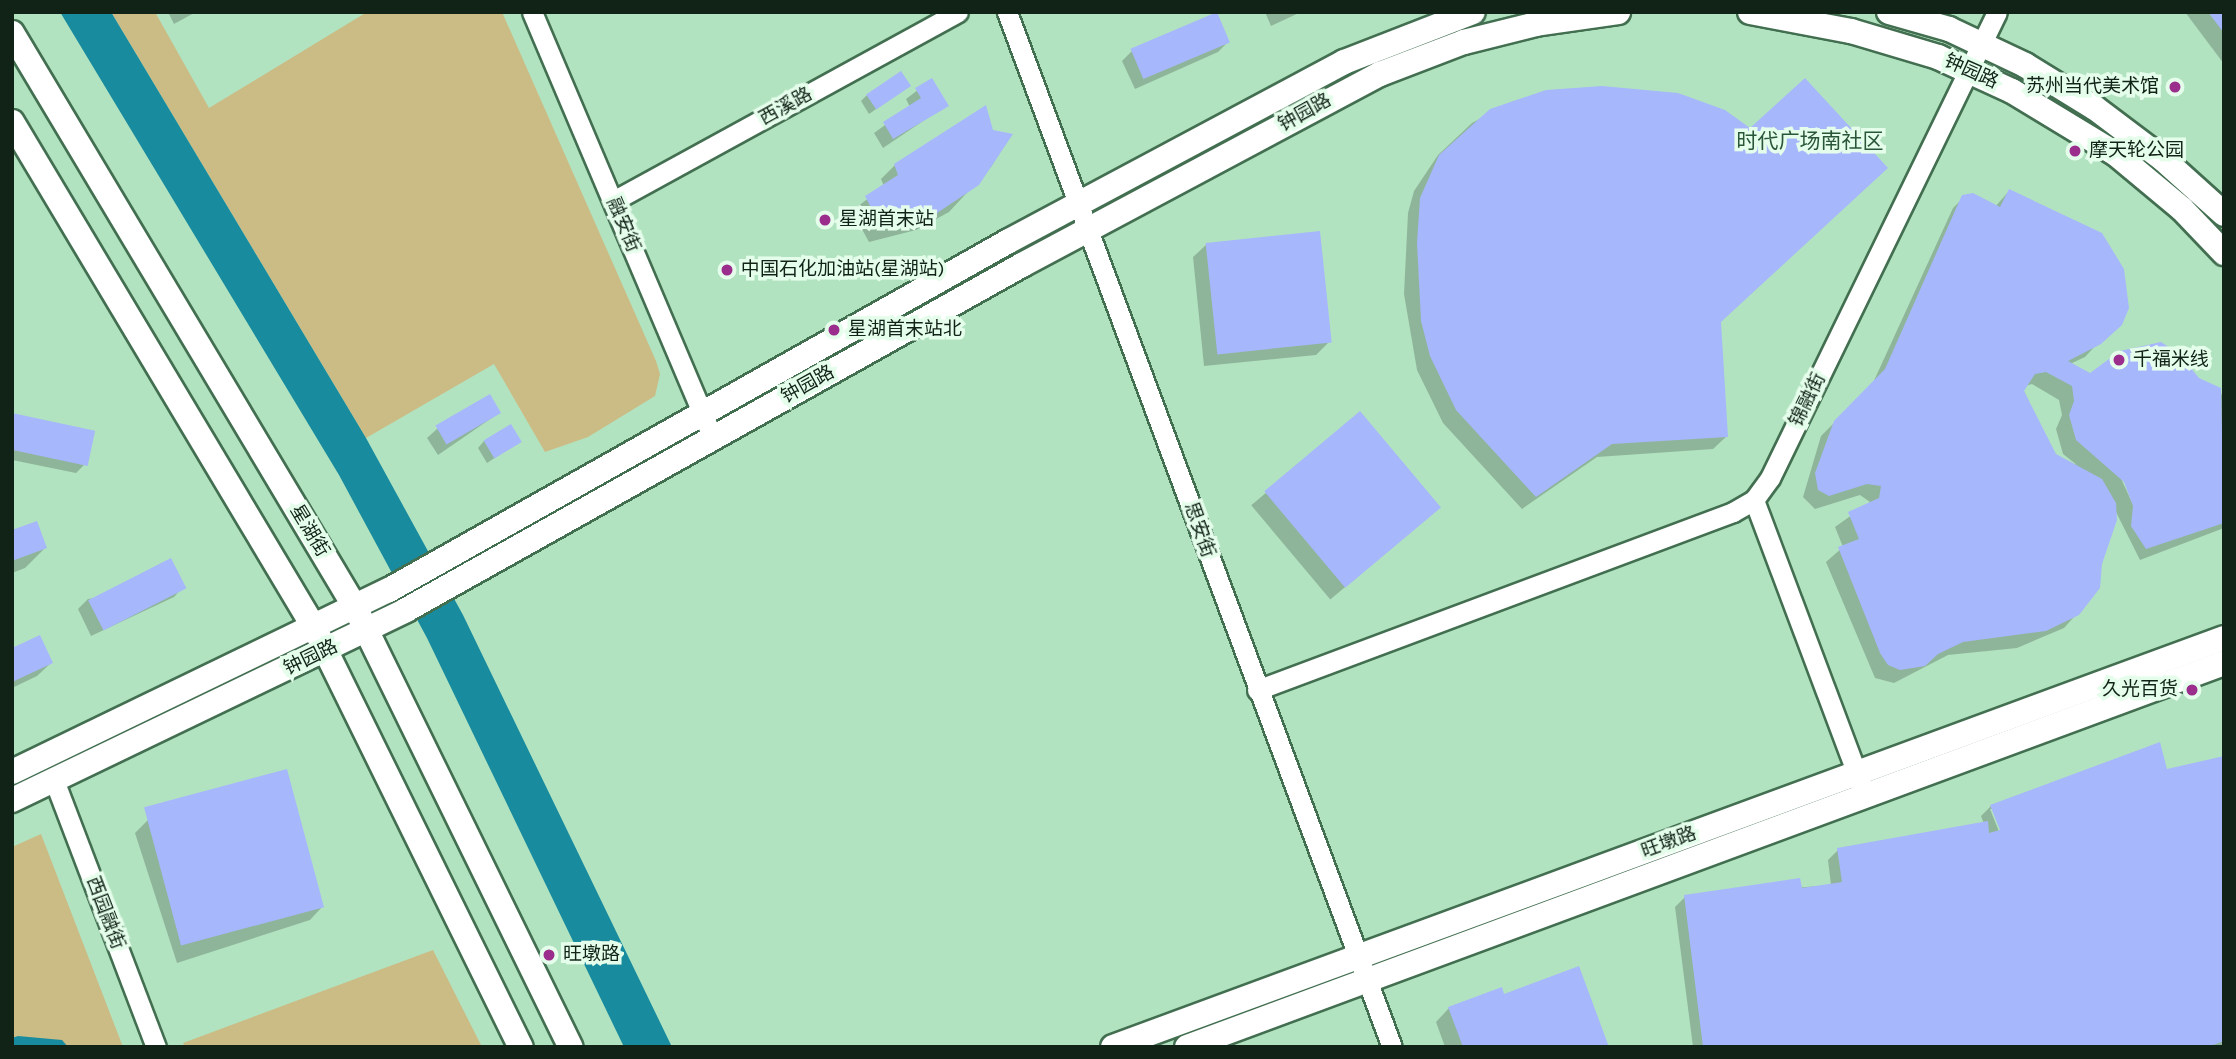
<!DOCTYPE html>
<html>
<head>
<meta charset="utf-8">
<style>
  body { margin:0 }
  #map { position:relative; width:2236px; height:1059px; overflow:hidden; background:#b2e3c0; font-family:Karla,"Noto Sans SC",sans-serif }
  div>[style] { position:absolute }
  [style*='--x'] { left:calc(var(--x)*1px); top:calc(var(--y)*1px); width:calc(var(--w)*1px); rotate:calc(var(--a)*1deg) }
  .green>* { inset:0; background:#cbbb85 }
  .water>* { inset:0; background:#188b9f }
  .shadow>* { inset:0; background:#0003; transform-origin:0 0 }
  .building>* { inset:0; background:#a7b7fb; transform-origin:0 0 }
  .roads { filter:drop-shadow(2px 0 #436f51) drop-shadow(-2px 0 #436f51) drop-shadow(0 2px #436f51) drop-shadow(0 -2px #436f51) }
  .minor>* { height:19px; margin:-9.5px; padding:0 9.5px; transform-origin:9.5px; border-radius:9.5px; background:#fff }
  .major>* { height:24px; margin:-12px; padding:0 12px; transform-origin:12px; border-radius:12px; background:#fff }
  .dots>* { width:19px; height:19px; translate:-50% -50%; box-sizing:border-box; border:4px solid #e5fdeb; border-radius:50% }
  span { translate:-50% -50%; white-space:nowrap; text-align:center; line-height:1.15; -webkit-text-stroke:7px #e5fdeb; paint-order:stroke }
  .street-label { font-size:19px; color:#112317 }
  .poi-label { font-size:19px; color:#112317 }
  .right { translate:-100% -50%; text-align:right }
  .left { translate:0 -50%; text-align:left }
  .neighbourhood-label { font-size:21px; color:#295538 }
  .frame { position:absolute; inset:0; border:14px solid #112317; pointer-events:none }
</style>
</head>
<body>
<div id="map">
  <div class="green">
    <i style="clip-path:polygon(111px 12px,155px 12px,209px 108px,367px 12px,502px 12px,656px 361px,660px 374px,655px 396px,588px 437px,545px 452px,494px 364px,366px 438px)"></i>
    <i style="clip-path:polygon(41px 834px,123px 1047px,12px 1047px,12px 847px)"></i>
    <i style="clip-path:polygon(433px 950px,482px 1047px,185px 1047px,183px 1043px)"></i>
  </div>
  <div class="water">
    <i style="clip-path:polygon(60px 12px,111px 12px,366px 438px,463px 615px,672px 1047px,624px 1047px,427px 638px,339px 475px)"></i>
    <i style="clip-path:polygon(18px 1036px,62px 1040px,68px 1047px,12px 1047px,12px 1038px)"></i>
  </div>
  <div class="shadow">
    <i style="clip-path:polygon(168px 12px,196px 12px,174px 24px)"></i>
    <i style="clip-path:polygon(1265px 12px,1301px 12px,1271px 26px)"></i>
    <i style="clip-path:polygon(2185px 12px,2224px 12px,2224px 64px)"></i>
    <i style="clip-path:polygon(1228px 42px,1218px 52px,1135px 89px,1122px 61px,1132px 51px)"></i>
    <i style="clip-path:polygon(931px 80px,947px 105px,883px 148px,874px 133px,910px 107px,906px 99px)"></i>
    <i style="clip-path:polygon(909px 86px,869px 114px,861px 101px,867px 95px)"></i>
    <i style="clip-path:polygon(1546px 92px,1751px 130px,1720px 323px,1727px 436px,1713px 449px,1597px 457px,1522px 509px,1443px 423px,1417px 370px,1404px 294px,1408px 213px,1414px 191px,1438px 155px,1472px 123px,1511px 102px)"></i>
    <i style="clip-path:polygon(992px 131px,1010px 136px,991px 167px,949px 212px,916px 230px,869px 242px,852px 211px,884px 186px,881px 179px,895px 165px)"></i>
    <i style="clip-path:polygon(evenodd,2009px 191px,2122px 269px,2126px 313px,2085px 357px,2070px 364px,2091px 376px,2112px 357px,2154px 344px,2169px 348px,2198px 379px,2220px 390px,2224px 401px,2224px 528px,2140px 560px,2105px 490px,2115px 512px,2094px 595px,2064px 628px,2017px 648px,1948px 655px,1894px 683px,1875px 678px,1826px 562px,1843px 547px,1835px 527px,1870px 502px,1860px 495px,1815px 509px,1803px 497px,1821px 436px,1872px 385px,1953px 208px,1966px 195px,1995px 207px,2009px 191px,2032px 384px,2059px 400px,2062px 415px,2056px 429px,2063px 454px,2077px 465px,2055px 456px,2022px 387px,2032px 384px,2009px 191px,2122px 473px,2134px 507px,2119px 474px,2122px 473px)"></i>
    <i style="clip-path:polygon(1207px 244px,1329px 342px,1316px 355px,1204px 366px,1193px 257px)"></i>
    <i style="clip-path:polygon(499px 413px,438px 455px,427px 438px,437px 429px)"></i>
    <i style="left:1360px;top:414px;width:123px;height:142px;rotate:50deg"></i>
    <i style="clip-path:polygon(12px 415px,86px 463px,76px 473px,12px 460px)"></i>
    <i style="clip-path:polygon(484px 441px,519px 442px,487px 463px,478px 448px)"></i>
    <i style="clip-path:polygon(12px 532px,45px 548px,25px 568px,12px 573px)"></i>
    <i style="clip-path:polygon(183px 587px,174px 597px,91px 636px,78px 609px,88px 599px)"></i>
    <i style="clip-path:polygon(12px 649px,51px 663px,37px 676px,12px 688px)"></i>
    <i style="clip-path:polygon(evenodd,2224px 758px,2224px 1047px,1693px 1047px,1675px 907px,1685px 897px,1831px 885px,1828px 860px,1838px 850px,1984px 824px,1981px 816px,1991px 806px,2224px 758px,1990px 809px,1993px 809px,2005px 837px,2002px 839px,1990px 809px)"></i>
    <i style="clip-path:polygon(148px 820px,323px 906px,310px 920px,177px 963px,135px 833px)"></i>
    <i style="clip-path:polygon(1503px 996px,1607px 1047px,1445px 1047px,1436px 1022px,1449px 1008px)"></i>
  </div>
  <div class="building">
    <i style="left:1217px;top:12px;width:33px;height:94px;rotate:67deg"></i>
    <i style="clip-path:polygon(2208px 12px,2224px 12px,2224px 33px)"></i>
    <i style="left:901px;top:71px;width:18px;height:42px;rotate:56deg"></i>
    <i style="clip-path:polygon(932px 78px,949px 106px,893px 139px,883px 122px,921px 98px,915px 88px)"></i>
    <i style="clip-path:polygon(1805px 78px,1888px 168px,1721px 322px,1728px 437px,1612px 444px,1536px 497px,1456px 410px,1430px 356px,1421px 321px,1417px 243px,1420px 198px,1439px 155px,1490px 109px,1546px 90px,1602px 86px,1678px 93px,1725px 110px,1750px 128px)"></i>
    <i style="clip-path:polygon(986px 105px,993px 130px,1013px 134px,979px 185px,931px 217px,882px 229px,865px 196px,898px 175px,894px 164px)"></i>
    <i style="clip-path:polygon(2009px 189px,2102px 233px,2124px 269px,2129px 308px,2122px 325px,2101px 344px,2068px 361px,2090px 373px,2120px 351px,2161px 342px,2179px 354px,2199px 378px,2221px 388px,2224px 523px,2146px 549px,2131px 526px,2133px 506px,2124px 482px,2076px 440px,2069px 415px,2074px 401px,2072px 386px,2046px 372px,2035px 374px,2024px 391px,2056px 454px,2102px 479px,2116px 503px,2117px 520px,2102px 564px,2100px 588px,2079px 615px,2046px 631px,1963px 642px,1938px 654px,1925px 666px,1900px 670px,1888px 665px,1880px 653px,1838px 547px,1859px 539px,1848px 512px,1879px 498px,1881px 486px,1867px 484px,1829px 496px,1818px 490px,1815px 473px,1834px 421px,1885px 369px,1962px 195px,1973px 193px,2000px 207px)"></i>
    <i style="left:1320px;top:231px;width:112px;height:115px;rotate:84deg"></i>
    <i style="left:490px;top:394px;width:22px;height:63px;rotate:60deg"></i>
    <i style="left:1360px;top:411px;width:126px;height:125px;rotate:50deg"></i>
    <i style="left:12px;top:413px;width:85px;height:36px;rotate:12deg"></i>
    <i style="left:511px;top:424px;width:21px;height:32px;rotate:59deg"></i>
    <i style="clip-path:polygon(37px 521px,47px 548px,12px 561px,12px 530px)"></i>
    <i style="left:171px;top:558px;width:34px;height:93px;rotate:63deg"></i>
    <i style="clip-path:polygon(40px 635px,53px 663px,12px 682px,12px 648px)"></i>
    <i style="clip-path:polygon(2160px 742px,2167px 769px,2224px 756px,2224px 1041px,2208px 1047px,1703px 1047px,1684px 895px,1800px 878px,1802px 888px,1842px 882px,1837px 848px,1988px 821px,1989px 833px,2000px 830px,1990px 805px)"></i>
    <i style="left:287px;top:769px;width:143px;height:148px;rotate:75deg"></i>
    <i style="clip-path:polygon(1579px 966px,1609px 1047px,1463px 1047px,1448px 1007px,1502px 987px,1504px 994px)"></i>
  </div>
  <div class="roads">
    <div class="minor">
      <i style="--x:532;--y:12;--w:464;--a:67"></i>
      <i style="--x:1007;--y:12;--w:1104;--a:69.6"></i>
      <i style="--x:613;--y:201;--w:393;--a:-28.7"></i>
      <i style="--x:1754;--y:500;--w:303;--a:69.4"></i>
      <i style="--x:1257;--y:690;--w:508;--a:-20.5"></i>
      <i style="--x:1733;--y:512;--w:24;--a:-30"></i>
      <i style="--x:1754;--y:500;--w:27;--a:-54"></i>
      <i style="--x:1770;--y:478;--w:518;--a:-64.03"></i>
      <i style="--x:54;--y:780;--w:286;--a:69.1"></i>
    </div>
    <div class="major">
      <i style="--x:1750;--y:12;--w:103;--a:10.7"></i>
      <i style="--x:1851;--y:31;--w:91;--a:16.6"></i>
      <i style="--x:1938;--y:57;--w:81;--a:24.7"></i>
      <i style="--x:2012;--y:91;--w:122;--a:31.2"></i>
      <i style="--x:2116;--y:154;--w:86;--a:39.8"></i>
      <i style="--x:2182;--y:209;--w:61;--a:46.3"></i>
      <i style="--x:1889;--y:12;--w:62;--a:15.8"></i>
      <i style="--x:1949;--y:29;--w:84;--a:25.3"></i>
      <i style="--x:2025;--y:65;--w:82;--a:31.6"></i>
      <i style="--x:2095;--y:108;--w:86;--a:37"></i>
      <i style="--x:2164;--y:160;--w:81;--a:42"></i>
      <i style="--x:12;--y:33;--w:669;--a:59.14"></i>
      <i style="--x:355;--y:607;--w:490;--a:63.9"></i>
      <i style="--x:12;--y:122;--w:591;--a:59.14"></i>
      <i style="--x:315;--y:629;--w:466;--a:63.8"></i>
      <i style="--x:12;--y:772;--w:419;--a:-25.8"></i>
      <i style="--x:389;--y:590;--w:711;--a:-29.38"></i>
      <i style="--x:1009;--y:241;--w:380;--a:-28.1"></i>
      <i style="--x:1344;--y:62;--w:138;--a:-21.2"></i>
      <i style="--x:12;--y:800;--w:437;--a:-25.7"></i>
      <i style="--x:406;--y:610;--w:706;--a:-29.25"></i>
      <i style="--x:1022;--y:265;--w:406;--a:-28.1"></i>
      <i style="--x:1380;--y:74;--w:90;--a:-20.9"></i>
      <i style="--x:1464;--y:42;--w:74;--a:-14"></i>
      <i style="--x:1536;--y:24;--w:83;--a:-8.3"></i>
      <i style="--x:1113;--y:1047;--w:1184;--a:-20.21"></i>
      <i style="--x:1187;--y:1047;--w:1106;--a:-20.32"></i>
    </div>
  </div>
  <div class="dots">
    <i style="left:2175px;top:87px;background:#9b2d8d"></i>
    <i style="left:2075px;top:151px;background:#9b2d8d"></i>
    <i style="left:825px;top:220px;background:#9b2d8d"></i>
    <i style="left:727px;top:270px;background:#9b2d8d"></i>
    <i style="left:834px;top:330px;background:#9b2d8d"></i>
    <i style="left:2119px;top:360px;background:#9b2d8d"></i>
    <i style="left:2192px;top:690px;background:#9b2d8d"></i>
    <i style="left:549px;top:955px;background:#9b2d8d"></i>
  </div>
  <div class="street-label">
    <span style="left:1971px;top:72px;rotate:24deg">钟园路</span>
    <span style="left:786px;top:107px;rotate:-29deg">西溪路</span>
    <span style="left:1305px;top:113px;rotate:-29deg">钟园路</span>
    <span style="left:623px;top:225px;rotate:67deg">融安街</span>
    <span style="left:808px;top:385px;rotate:-29deg">钟园路</span>
    <span style="left:1808px;top:400px;rotate:-64deg">锦融街</span>
    <span style="left:1199px;top:530px;rotate:70deg">思安街</span>
    <span style="left:309px;top:531px;rotate:59deg">星湖街</span>
    <span style="left:311px;top:658px;rotate:-26deg">钟园路</span>
    <span style="left:1669px;top:843px;rotate:-20deg">旺墩路</span>
    <span style="left:105px;top:913px;rotate:69deg">西园融街</span>
  </div>
  <div class="poi-label">
    <span class="right" style="left:2159px;top:87px">苏州当代美术馆</span>
    <span class="left" style="left:2089px;top:151px">摩天轮公园</span>
    <span class="left" style="left:839px;top:220px">星湖首末站</span>
    <span class="left" style="left:741px;top:270px">中国石化加油站(星湖站)</span>
    <span class="left" style="left:848px;top:330px">星湖首末站北</span>
    <span class="left" style="left:2133px;top:360px">千福米线</span>
    <span class="right" style="left:2178px;top:690px">久光百货</span>
    <span class="left" style="left:563px;top:955px">旺墩路</span>
  </div>
  <div class="neighbourhood-label">
    <span style="left:1810px;top:141px">时代广场南社区</span>
  </div>
  <div class="frame"></div>
</div>
</body>
</html>
